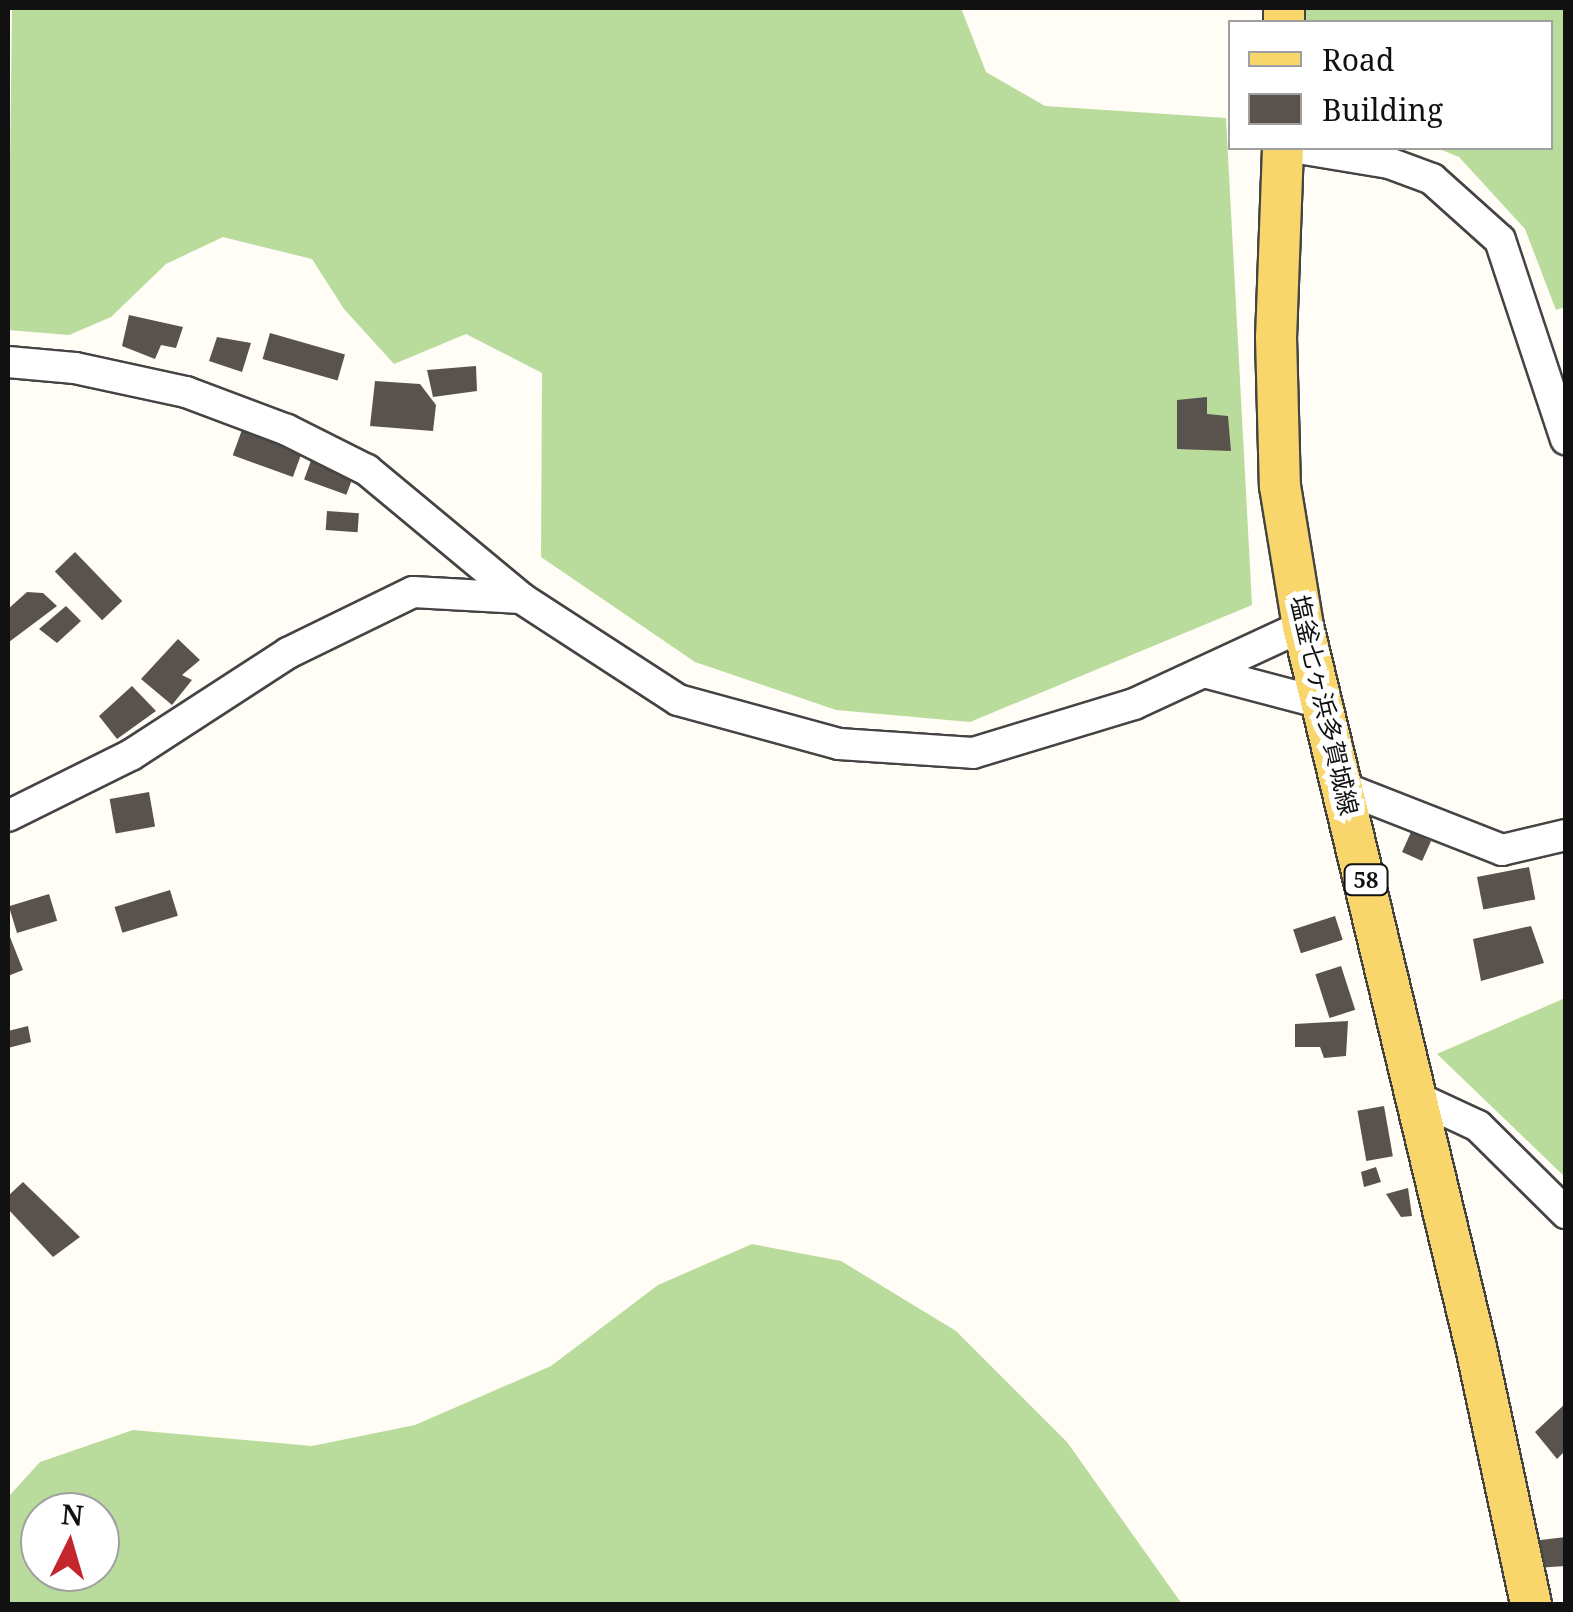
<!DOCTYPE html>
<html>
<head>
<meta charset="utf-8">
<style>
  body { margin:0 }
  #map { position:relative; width:1573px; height:1612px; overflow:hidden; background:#fffdf5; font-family:"Noto Serif","Noto Sans JP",serif }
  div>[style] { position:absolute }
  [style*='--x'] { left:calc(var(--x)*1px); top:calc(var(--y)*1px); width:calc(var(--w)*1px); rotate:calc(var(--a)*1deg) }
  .forest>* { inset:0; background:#b9dc9c }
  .building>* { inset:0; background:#5a524d; transform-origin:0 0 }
  .roads { filter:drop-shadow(2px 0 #444) drop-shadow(-2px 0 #444) drop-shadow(0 2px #444) drop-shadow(0 -2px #444) }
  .minor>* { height:30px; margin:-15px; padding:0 15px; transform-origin:15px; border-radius:15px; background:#fff }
  .major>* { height:40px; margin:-20px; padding:0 20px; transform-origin:20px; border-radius:20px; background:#f9d66b }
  span { translate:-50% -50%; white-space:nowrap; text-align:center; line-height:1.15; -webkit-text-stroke:10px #fff; paint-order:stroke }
  .shield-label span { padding:2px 8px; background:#fff; border:2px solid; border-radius:8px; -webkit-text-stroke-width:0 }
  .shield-label { font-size:22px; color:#111; font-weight:700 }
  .street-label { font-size:25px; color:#111 }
  .frame { position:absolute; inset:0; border:10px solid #111; pointer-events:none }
  .legend { position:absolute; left:1228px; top:20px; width:325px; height:130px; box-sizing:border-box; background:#fff; border:2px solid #a0a0a0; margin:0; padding:12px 18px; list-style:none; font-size:30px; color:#111 }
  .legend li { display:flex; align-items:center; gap:20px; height:50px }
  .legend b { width:50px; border:2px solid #a0a0a0 }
  .north { position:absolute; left:20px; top:1492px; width:100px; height:100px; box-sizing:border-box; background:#fff; border:2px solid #a0a0a0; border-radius:50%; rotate:5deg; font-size:28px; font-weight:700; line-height:40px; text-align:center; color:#111 }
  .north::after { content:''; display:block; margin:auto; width:35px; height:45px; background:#c4262e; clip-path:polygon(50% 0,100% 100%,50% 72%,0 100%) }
</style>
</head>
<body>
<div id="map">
  <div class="forest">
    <i style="clip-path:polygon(12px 8px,961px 8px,986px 72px,1045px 106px,1226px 118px,1252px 605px,970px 722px,836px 710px,695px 662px,541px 557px,542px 373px,466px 334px,394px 364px,344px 309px,312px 259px,223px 237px,166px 264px,111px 317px,69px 335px,8px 330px)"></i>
    <i style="clip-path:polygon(1306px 8px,1565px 8px,1565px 307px,1556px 310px,1525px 229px,1459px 157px,1437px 148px,1550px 148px,1550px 22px,1305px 22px)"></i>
    <i style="clip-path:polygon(1565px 998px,1565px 1177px,1437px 1054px)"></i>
    <i style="clip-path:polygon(evenodd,752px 1244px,841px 1261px,956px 1331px,1067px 1442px,1182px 1604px,8px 1604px,8px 1497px,40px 1462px,133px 1430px,312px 1446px,415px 1425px,551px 1366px,658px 1285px,752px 1244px,40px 1512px,100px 1512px,100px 1572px,40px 1572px,40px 1512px)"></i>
  </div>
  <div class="building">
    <i style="clip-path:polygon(129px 315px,183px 327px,176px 348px,161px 345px,155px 359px,122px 346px)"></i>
    <i style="left:270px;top:333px;width:78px;height:27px;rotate:16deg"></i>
    <i style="clip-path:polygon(217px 337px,251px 343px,242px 372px,209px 361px)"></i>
    <i style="clip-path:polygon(476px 366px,477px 391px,433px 397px,427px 370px)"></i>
    <i style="clip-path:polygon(375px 381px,420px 384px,436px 405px,433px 431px,370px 426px)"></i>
    <i style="clip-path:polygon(1207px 397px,1207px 414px,1228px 416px,1231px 451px,1177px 449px,1177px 400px)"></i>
    <i style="left:243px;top:427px;width:64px;height:30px;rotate:20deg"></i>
    <i style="left:313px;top:455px;width:45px;height:26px;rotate:20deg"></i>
    <i style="left:327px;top:511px;width:32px;height:19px;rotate:4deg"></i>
    <i style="left:75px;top:552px;width:68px;height:28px;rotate:46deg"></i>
    <i style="clip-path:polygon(27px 592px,43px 593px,57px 606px,9px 642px,8px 609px)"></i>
    <i style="clip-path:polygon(66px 606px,81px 621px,57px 643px,39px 629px)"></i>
    <i style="clip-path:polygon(178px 639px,200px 660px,182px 675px,192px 680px,172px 705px,141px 679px)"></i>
    <i style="clip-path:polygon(132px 686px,156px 711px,117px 739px,99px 716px)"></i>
    <i style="left:149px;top:792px;width:35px;height:40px;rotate:80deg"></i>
    <i style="left:1411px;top:832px;width:22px;height:22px;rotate:24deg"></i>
    <i style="left:1529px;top:867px;width:33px;height:53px;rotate:79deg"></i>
    <i style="left:170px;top:890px;width:27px;height:58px;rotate:73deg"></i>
    <i style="left:49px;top:894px;width:28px;height:42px;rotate:73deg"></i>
    <i style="left:1335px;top:916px;width:25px;height:44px;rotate:72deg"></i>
    <i style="clip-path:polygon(1531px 926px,1544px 963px,1481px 981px,1473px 939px)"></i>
    <i style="clip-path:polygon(8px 932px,23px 970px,8px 976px)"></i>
    <i style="left:1341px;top:966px;width:46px;height:27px;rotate:72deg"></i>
    <i style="clip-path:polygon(1348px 1021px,1346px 1056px,1324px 1058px,1320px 1047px,1295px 1047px,1295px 1024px)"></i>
    <i style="clip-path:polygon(28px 1026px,31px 1042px,8px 1048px,8px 1031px)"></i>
    <i style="left:1384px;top:1106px;width:51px;height:27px;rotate:80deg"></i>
    <i style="clip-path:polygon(1376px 1167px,1381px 1182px,1364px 1187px,1361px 1172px)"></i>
    <i style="clip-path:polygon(23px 1182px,80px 1237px,53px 1257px,8px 1209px,8px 1196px)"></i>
    <i style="clip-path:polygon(1408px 1188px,1412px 1216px,1401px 1217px,1386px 1194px)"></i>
    <i style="clip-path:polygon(1566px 1403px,1566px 1450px,1557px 1459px,1535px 1432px)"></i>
    <i style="clip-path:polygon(1566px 1537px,1566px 1566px,1535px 1568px,1532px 1541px)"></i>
  </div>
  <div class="roads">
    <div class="minor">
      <i style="--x:1298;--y:148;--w:92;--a:9.4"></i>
      <i style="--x:1389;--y:163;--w:46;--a:20.4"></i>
      <i style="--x:1432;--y:179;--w:91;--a:41.9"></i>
      <i style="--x:1500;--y:240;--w:210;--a:71.7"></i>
      <i style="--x:8;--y:362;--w:67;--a:5.1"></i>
      <i style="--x:75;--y:368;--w:114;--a:12.2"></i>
      <i style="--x:186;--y:392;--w:108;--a:20.6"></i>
      <i style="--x:287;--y:430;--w:89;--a:26.6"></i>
      <i style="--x:367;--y:470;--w:200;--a:39.7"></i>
      <i style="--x:1208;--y:673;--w:114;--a:14.8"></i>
      <i style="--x:1344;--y:788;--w:170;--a:21.4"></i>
      <i style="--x:1502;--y:850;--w:66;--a:-13.2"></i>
      <i style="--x:8;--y:816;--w:137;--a:-26.4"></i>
      <i style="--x:131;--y:755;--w:187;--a:-33"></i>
      <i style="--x:288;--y:653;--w:139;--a:-26"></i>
      <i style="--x:413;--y:592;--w:108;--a:3.2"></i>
      <i style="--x:521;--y:598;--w:187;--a:33"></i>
      <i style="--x:678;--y:700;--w:167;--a:15.3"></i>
      <i style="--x:839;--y:744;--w:134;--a:3.8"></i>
      <i style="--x:973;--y:753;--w:168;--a:-16.9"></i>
      <i style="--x:1134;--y:704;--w:186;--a:-24.8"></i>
      <i style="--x:1418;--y:1098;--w:66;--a:25"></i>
      <i style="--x:1478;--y:1126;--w:124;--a:44.7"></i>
    </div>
    <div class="major">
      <i style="--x:1284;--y:22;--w:14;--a:-90"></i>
      <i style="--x:1283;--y:148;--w:189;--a:92.1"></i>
      <i style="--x:1276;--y:337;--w:149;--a:88.5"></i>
      <i style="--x:1280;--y:486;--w:142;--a:80.7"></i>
      <i style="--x:1303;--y:626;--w:747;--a:76.52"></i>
      <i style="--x:1477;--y:1352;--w:258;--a:77.9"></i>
    </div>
  </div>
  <div class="shield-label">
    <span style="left:1366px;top:880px">58</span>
  </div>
  <div class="street-label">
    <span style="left:1325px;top:705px;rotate:77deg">塩釜七ヶ浜多賀城線</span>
  </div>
  <div class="frame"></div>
  <ul class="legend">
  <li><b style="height:12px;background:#f9d66b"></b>Road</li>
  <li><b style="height:28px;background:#5a524d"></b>Building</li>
  </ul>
  <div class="north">N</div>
</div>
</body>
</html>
